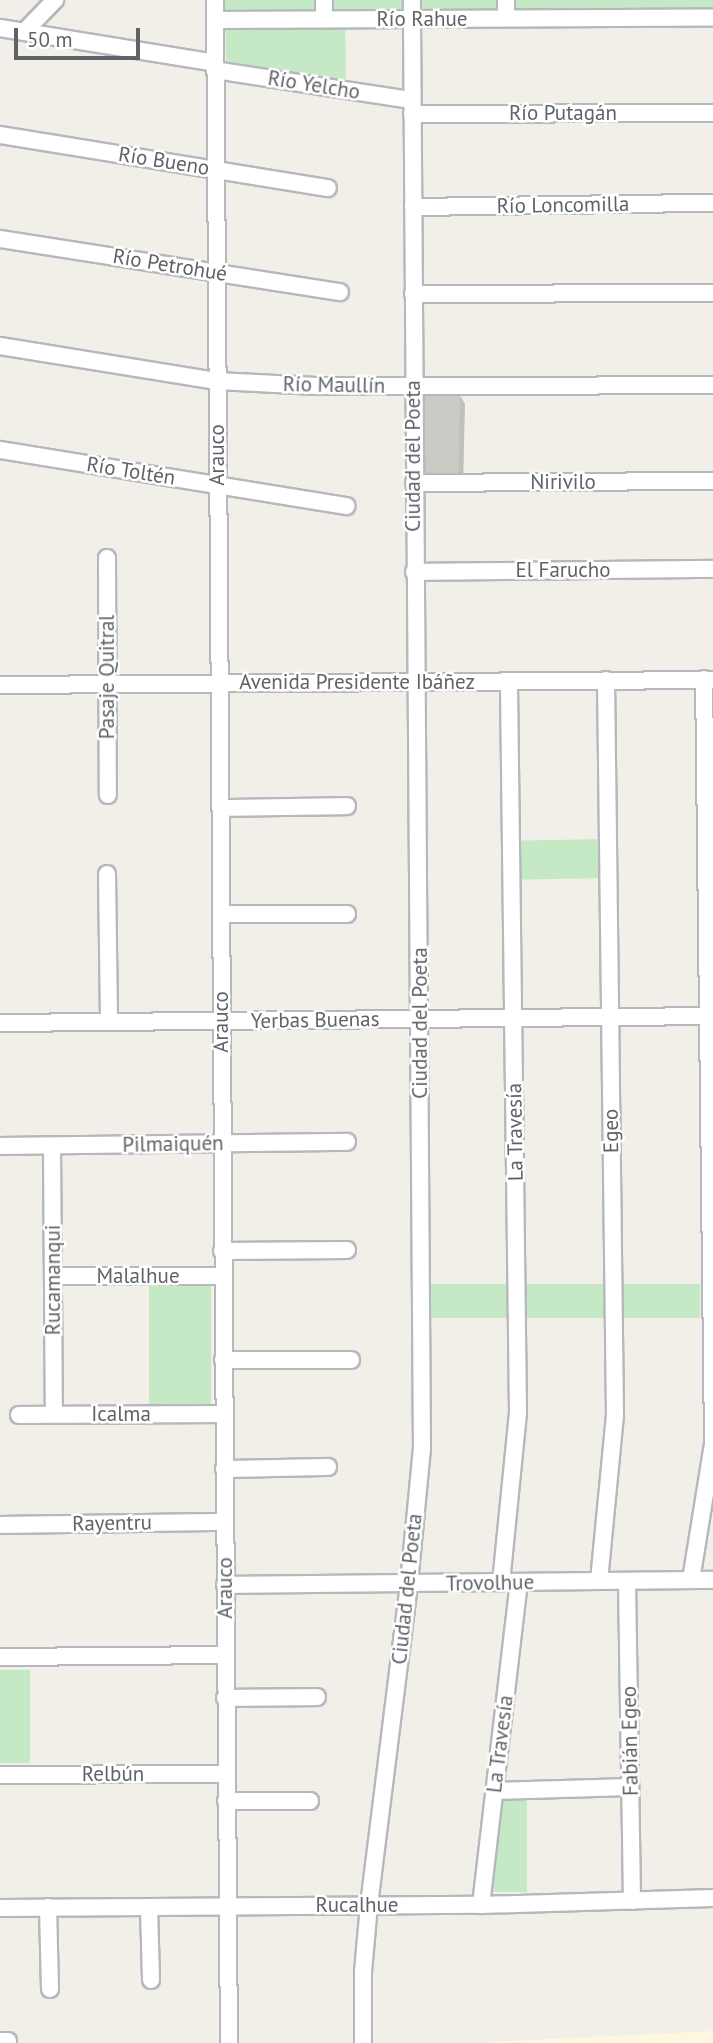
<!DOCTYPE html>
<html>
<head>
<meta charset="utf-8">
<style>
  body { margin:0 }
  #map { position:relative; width:713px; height:2043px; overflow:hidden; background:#f1efe8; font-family:"PT Sans",sans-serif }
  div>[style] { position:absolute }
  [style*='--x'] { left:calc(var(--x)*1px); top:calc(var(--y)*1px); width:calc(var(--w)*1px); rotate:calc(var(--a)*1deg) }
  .commercial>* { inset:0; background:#fef7e0 }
  .green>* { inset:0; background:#c5e8c5; transform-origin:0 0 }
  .shadow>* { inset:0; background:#0003 }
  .building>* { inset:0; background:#cccac5; transform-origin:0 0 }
  .roads { filter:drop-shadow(2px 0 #b5b8bc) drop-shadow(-2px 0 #b5b8bc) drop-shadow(0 2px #b5b8bc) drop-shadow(0 -2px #b5b8bc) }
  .minor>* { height:16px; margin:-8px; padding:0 8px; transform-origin:8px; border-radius:8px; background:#fff }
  span { translate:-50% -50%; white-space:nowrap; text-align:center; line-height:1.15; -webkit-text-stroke:5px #fff; paint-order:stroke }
  .street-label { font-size:21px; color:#5f6368 }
  .scale { position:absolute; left:14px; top:28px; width:126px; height:32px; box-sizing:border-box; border:4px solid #5f6368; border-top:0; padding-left:9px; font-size:21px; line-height:24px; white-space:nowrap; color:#5f6368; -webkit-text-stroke:5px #fff; paint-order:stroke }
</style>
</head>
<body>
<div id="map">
  <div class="commercial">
    <i style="clip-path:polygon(713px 2031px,713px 2043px,490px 2043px,490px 2042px)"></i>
  </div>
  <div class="green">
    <i style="clip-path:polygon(225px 0,713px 0,713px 12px,345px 14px,346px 82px,226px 65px)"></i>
    <i style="left:607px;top:839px;width:39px;height:96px;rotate:89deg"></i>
    <i style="left:149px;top:1283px;width:62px;height:122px"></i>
    <i style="left:700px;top:1284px;width:34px;height:269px;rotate:90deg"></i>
    <i style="left:30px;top:1670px;width:93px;height:30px;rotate:90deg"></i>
    <i style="clip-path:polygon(501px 1799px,527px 1800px,527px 1892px,489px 1892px)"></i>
  </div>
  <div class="shadow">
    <i style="clip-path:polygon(459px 394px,465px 404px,463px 489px,425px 489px)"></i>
  </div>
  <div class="building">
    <i style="left:460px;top:392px;width:87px;height:41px;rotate:91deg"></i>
  </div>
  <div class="roads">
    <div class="minor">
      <i style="--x:215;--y:0;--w:2043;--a:89.61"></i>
      <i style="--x:324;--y:0;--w:19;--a:90"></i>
      <i style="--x:506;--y:0;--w:18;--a:90"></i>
      <i style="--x:215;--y:20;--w:498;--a:-0.3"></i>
      <i style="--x:0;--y:28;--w:218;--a:9.2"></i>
      <i style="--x:24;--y:32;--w:45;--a:-45.9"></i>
      <i style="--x:215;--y:70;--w:199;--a:8.7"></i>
      <i style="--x:412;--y:114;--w:301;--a:-0.2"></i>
      <i style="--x:0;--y:135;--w:332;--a:9.2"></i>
      <i style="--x:413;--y:207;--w:300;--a:-0.8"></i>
      <i style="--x:0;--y:239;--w:344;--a:8.9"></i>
      <i style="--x:413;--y:294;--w:300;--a:-0.2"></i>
      <i style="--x:0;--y:346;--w:220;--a:9.2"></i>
      <i style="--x:217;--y:381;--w:99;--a:2.9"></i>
      <i style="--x:316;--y:386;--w:397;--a:-0.1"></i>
      <i style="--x:0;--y:450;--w:351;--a:9.2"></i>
      <i style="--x:414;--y:483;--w:299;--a:-0.4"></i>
      <i style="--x:107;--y:558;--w:237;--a:89.8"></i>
      <i style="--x:414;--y:572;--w:299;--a:-0.6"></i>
      <i style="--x:0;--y:685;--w:713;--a:-0.4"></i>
      <i style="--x:221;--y:808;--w:126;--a:-0.9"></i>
      <i style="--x:107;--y:874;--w:148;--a:89.2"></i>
      <i style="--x:221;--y:914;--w:126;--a:0"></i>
      <i style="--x:0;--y:1023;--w:713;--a:-0.56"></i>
      <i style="--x:0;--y:1146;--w:347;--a:-0.7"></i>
      <i style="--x:52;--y:1146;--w:268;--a:89.6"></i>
      <i style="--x:222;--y:1251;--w:125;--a:-0.5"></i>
      <i style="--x:53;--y:1276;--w:169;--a:0"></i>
      <i style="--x:223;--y:1360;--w:128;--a:0"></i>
      <i style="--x:19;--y:1415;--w:204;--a:-0.3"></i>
      <i style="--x:224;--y:1469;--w:104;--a:-1.1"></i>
      <i style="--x:0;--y:1525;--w:224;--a:-0.8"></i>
      <i style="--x:691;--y:1580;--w:138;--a:-80.8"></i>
      <i style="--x:713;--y:1444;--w:765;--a:-90.67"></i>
      <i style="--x:599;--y:1581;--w:167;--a:-84.5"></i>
      <i style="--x:615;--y:1415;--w:735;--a:-90.7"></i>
      <i style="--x:627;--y:1581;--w:320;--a:89.1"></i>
      <i style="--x:501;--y:1583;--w:172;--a:-84.3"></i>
      <i style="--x:518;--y:1412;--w:731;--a:-90.71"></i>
      <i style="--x:225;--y:1585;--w:488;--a:-0.6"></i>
      <i style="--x:0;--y:1657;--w:225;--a:-0.5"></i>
      <i style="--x:225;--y:1698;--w:92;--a:-0.6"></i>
      <i style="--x:0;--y:1775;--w:226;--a:-0.3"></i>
      <i style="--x:494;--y:1791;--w:136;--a:-1.7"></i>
      <i style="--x:226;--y:1801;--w:84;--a:0"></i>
      <i style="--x:481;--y:1905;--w:325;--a:-83.3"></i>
      <i style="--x:48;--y:1907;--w:82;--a:88.6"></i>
      <i style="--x:149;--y:1907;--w:73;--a:88.4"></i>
      <i style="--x:0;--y:1908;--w:481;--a:-0.4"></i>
      <i style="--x:481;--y:1905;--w:232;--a:-1.7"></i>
      <i style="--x:0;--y:2041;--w:8;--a:0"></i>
      <i style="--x:363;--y:2043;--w:71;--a:-90"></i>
      <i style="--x:363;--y:1972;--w:67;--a:-84.9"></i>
      <i style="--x:369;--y:1905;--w:324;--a:-82.9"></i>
      <i style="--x:409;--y:1583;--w:135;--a:-84.5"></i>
      <i style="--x:422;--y:1449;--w:1449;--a:-90.4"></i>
    </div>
  </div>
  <div class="street-label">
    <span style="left:422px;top:19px">Río Rahue</span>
    <span style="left:314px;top:85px;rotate:9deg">Río Yelcho</span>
    <span style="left:563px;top:113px">Río Putagán</span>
    <span style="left:164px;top:161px;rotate:9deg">Río Bueno</span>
    <span style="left:563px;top:205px;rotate:-1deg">Río Loncomilla</span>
    <span style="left:170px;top:265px;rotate:9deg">Río Petrohué</span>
    <span style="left:334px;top:385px;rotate:1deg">Río Maullín</span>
    <span style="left:217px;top:455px;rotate:-90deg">Arauco</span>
    <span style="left:413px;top:456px;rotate:-90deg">Ciudad del Poeta</span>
    <span style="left:131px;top:471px;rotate:9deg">Río Toltén</span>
    <span style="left:563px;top:482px">Nirivilo</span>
    <span style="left:563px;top:570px">El Farucho</span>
    <span style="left:107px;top:677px;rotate:-90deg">Pasaje Quitral</span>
    <span style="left:357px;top:682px">Avenida Presidente Ibáñez</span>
    <span style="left:315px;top:1020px;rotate:-1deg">Yerbas Buenas</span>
    <span style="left:221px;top:1022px;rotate:-90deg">Arauco</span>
    <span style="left:420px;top:1023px;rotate:-90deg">Ciudad del Poeta</span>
    <span style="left:611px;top:1131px;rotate:-91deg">Egeo</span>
    <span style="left:515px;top:1132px;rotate:-91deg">La Travesía</span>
    <span style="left:173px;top:1144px;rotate:-1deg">Pilmaiquén</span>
    <span style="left:138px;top:1276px">Malalhue</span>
    <span style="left:53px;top:1280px;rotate:-90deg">Rucamanqui</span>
    <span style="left:121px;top:1414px">Icalma</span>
    <span style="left:112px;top:1523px;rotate:-1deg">Rayentru</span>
    <span style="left:490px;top:1583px;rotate:-1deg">Trovolhue</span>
    <span style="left:225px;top:1588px;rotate:-90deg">Arauco</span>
    <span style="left:407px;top:1589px;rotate:-84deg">Ciudad del Poeta</span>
    <span style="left:630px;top:1741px;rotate:-91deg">Fabián Egeo</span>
    <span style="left:500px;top:1744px;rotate:-83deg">La Travesía</span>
    <span style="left:113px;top:1774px">Relbún</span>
    <span style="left:357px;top:1905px">Rucalhue</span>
  </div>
  <div class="scale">50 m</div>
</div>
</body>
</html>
